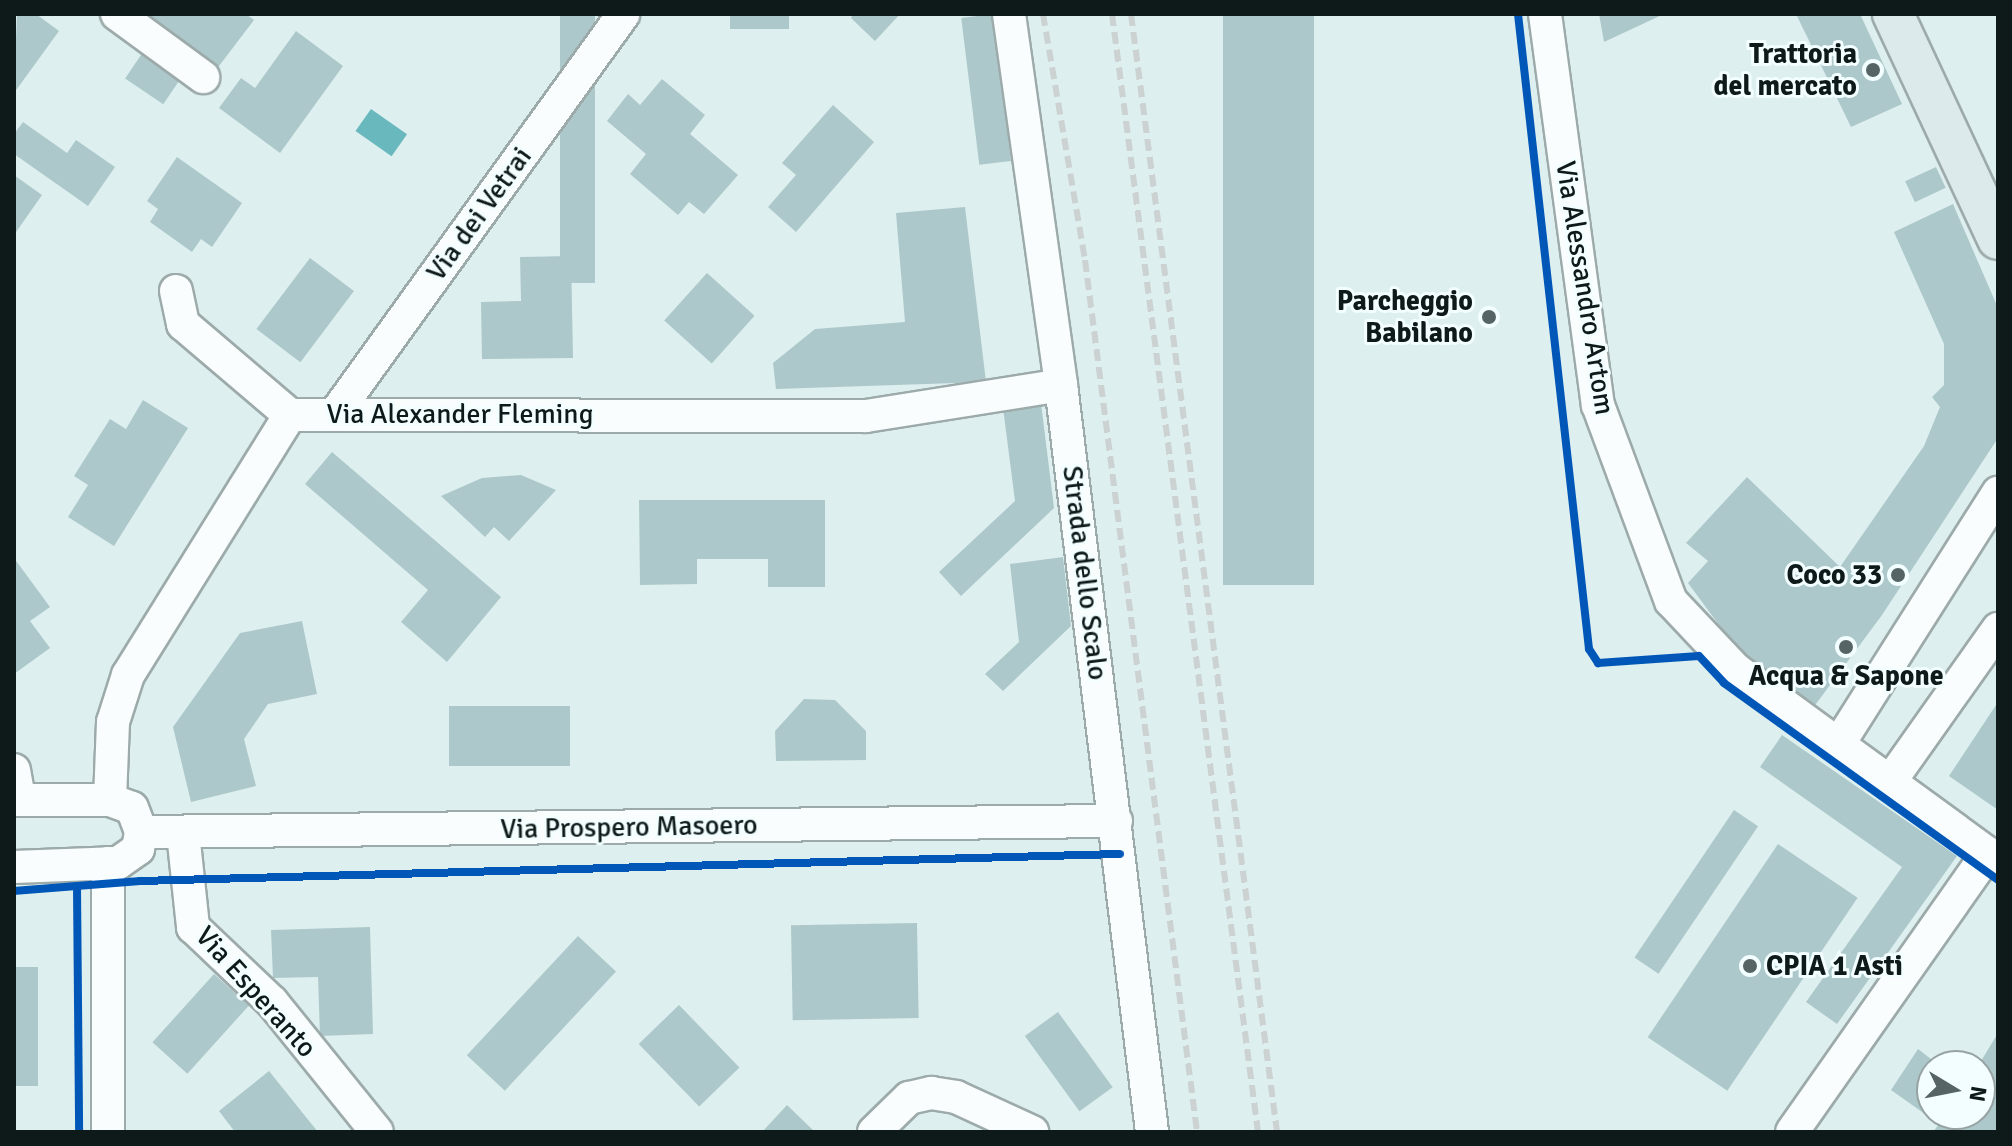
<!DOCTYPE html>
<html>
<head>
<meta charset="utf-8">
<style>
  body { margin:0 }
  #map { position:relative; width:2012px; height:1146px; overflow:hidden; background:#deefef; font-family:Signika,sans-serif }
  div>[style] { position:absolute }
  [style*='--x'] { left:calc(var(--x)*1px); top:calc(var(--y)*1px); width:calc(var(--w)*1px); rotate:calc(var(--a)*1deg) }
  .water>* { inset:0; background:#68b8bd; transform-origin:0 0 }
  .building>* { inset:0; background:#adc8ca; transform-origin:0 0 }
  .roads { filter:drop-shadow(2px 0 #9daaaa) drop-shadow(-2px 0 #9daaaa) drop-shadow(0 2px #9daaaa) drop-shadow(0 -2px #9daaaa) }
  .minor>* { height:32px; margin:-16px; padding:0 16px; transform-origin:16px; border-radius:16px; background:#fafdfd }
  .major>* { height:40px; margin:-20px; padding:0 20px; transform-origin:20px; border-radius:20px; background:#dceaeb }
  .rail>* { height:6px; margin-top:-3px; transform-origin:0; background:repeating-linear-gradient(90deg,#ccd1d1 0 12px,transparent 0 18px) }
  .cycleway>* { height:8px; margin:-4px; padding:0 4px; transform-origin:4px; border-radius:4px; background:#0057b8 }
  .dots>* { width:22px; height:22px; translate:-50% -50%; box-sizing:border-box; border:4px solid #f2feff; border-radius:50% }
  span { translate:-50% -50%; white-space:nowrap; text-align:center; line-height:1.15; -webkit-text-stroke:6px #f2feff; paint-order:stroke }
  .poi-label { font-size:28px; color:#0e191a; font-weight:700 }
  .right { translate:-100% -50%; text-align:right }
  .left { translate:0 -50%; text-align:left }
  .street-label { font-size:28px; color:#0e191a }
  .frame { position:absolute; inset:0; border:16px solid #0e191a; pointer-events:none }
  .north { position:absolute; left:1916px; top:1050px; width:80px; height:80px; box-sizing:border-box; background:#f2feff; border:2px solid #97a2a3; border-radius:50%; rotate:100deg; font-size:22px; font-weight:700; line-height:32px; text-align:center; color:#0e191a }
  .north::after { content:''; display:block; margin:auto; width:28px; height:36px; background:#576465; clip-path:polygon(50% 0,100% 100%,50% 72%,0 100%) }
</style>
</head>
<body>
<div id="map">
  <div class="water">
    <i style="left:371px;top:109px;width:44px;height:27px;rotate:35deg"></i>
  </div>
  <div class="building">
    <i style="clip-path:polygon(17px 14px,36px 14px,59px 31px,14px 93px)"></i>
    <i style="clip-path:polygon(142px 14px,246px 14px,254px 20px,216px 70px)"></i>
    <i style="left:560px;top:14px;width:35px;height:269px"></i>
    <i style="left:730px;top:14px;width:59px;height:15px"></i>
    <i style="clip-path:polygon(853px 14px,900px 14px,875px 41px,851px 18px)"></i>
    <i style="left:993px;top:14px;width:148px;height:32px;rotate:83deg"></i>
    <i style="left:1223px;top:14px;width:91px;height:571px"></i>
    <i style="clip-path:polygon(1599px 14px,1664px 14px,1604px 42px)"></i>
    <i style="clip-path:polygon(1796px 14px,1860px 14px,1902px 104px,1851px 127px)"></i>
    <i style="clip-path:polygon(296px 31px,343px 66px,280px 153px,219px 108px,241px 78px,255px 88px)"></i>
    <i style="left:143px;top:52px;width:46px;height:32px;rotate:34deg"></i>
    <i style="clip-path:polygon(662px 79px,705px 115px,690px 134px,738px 175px,704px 214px,689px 202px,678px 215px,630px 174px,646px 154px,607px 121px,628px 94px,640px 105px)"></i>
    <i style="clip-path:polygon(833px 105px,874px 142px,796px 232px,768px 207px,796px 175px,782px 163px)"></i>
    <i style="clip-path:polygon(23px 122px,67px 153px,76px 140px,115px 167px,88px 206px,14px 154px,14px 134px)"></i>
    <i style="clip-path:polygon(177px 157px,242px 203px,212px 247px,201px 239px,192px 252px,150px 222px,158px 209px,147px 201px)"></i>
    <i style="left:1936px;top:167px;width:23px;height:34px;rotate:65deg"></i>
    <i style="clip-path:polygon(14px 175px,42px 195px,14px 235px)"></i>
    <i style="clip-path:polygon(1953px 204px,1998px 308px,1998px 438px,1882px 615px,1810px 712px,1739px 652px,1688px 583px,1708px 561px,1686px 543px,1747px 477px,1840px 567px,1924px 446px,1940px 407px,1932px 397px,1944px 385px,1944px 344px,1894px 232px)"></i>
    <i style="clip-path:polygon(965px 207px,986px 382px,776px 389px,773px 363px,815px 329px,905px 322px,896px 213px)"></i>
    <i style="clip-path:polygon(571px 256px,573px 358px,482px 359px,481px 302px,521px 301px,520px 257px)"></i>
    <i style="left:310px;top:258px;width:55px;height:89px;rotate:37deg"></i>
    <i style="left:707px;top:273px;width:64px;height:64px;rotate:42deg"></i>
    <i style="clip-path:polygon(143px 400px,188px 428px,114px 546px,68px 517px,88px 485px,74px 476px,110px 419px,126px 429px)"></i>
    <i style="clip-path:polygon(1041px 403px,1054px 508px,961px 596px,939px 572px,1015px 501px,1003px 408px)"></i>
    <i style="clip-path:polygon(332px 452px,501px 597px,447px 662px,401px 622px,428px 590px,305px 484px)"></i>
    <i style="clip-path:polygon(521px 475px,556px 490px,509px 541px,494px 527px,485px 537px,441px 496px,482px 478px)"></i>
    <i style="clip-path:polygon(639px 500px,825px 500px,825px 587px,768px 587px,768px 559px,697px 559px,697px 584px,640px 585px)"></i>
    <i style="clip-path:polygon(1063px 557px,1071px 626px,1003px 691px,985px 674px,1019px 642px,1010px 564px)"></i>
    <i style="clip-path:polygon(14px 558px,50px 607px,30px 621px,50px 648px,14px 674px)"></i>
    <i style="clip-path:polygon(302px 621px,317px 694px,268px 704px,244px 739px,256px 786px,191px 802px,173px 727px,240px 633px)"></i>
    <i style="clip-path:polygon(804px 699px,835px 700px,866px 731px,866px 760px,776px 761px,775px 731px)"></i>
    <i style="clip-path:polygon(1998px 702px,1998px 810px,1949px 776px)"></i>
    <i style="left:570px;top:706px;width:60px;height:121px;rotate:90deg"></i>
    <i style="clip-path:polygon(1782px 735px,1957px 856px,1837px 1024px,1806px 1002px,1902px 867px,1760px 767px)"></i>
    <i style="left:1734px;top:810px;width:29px;height:178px;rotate:34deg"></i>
    <i style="left:1778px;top:844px;width:96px;height:233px;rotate:34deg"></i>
    <i style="left:917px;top:923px;width:95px;height:126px;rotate:89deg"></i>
    <i style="clip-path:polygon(370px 927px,373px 1034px,320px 1036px,318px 977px,273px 978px,271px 930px)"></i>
    <i style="left:578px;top:936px;width:52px;height:163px;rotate:43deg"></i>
    <i style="left:14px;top:967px;width:24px;height:119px"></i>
    <i style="left:214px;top:974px;width:47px;height:92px;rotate:42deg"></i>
    <i style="left:679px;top:1005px;width:87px;height:56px;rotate:46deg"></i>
    <i style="left:1058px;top:1012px;width:93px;height:41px;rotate:54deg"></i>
    <i style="clip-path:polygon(1998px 1033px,1998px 1132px,1933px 1132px,1939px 1124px,1891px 1090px,1918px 1049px,1940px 1066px,1932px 1066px,1932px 1114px,1980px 1114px,1978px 1066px)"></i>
    <i style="clip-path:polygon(269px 1071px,318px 1132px,235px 1132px,219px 1111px)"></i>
    <i style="clip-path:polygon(787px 1105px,815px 1132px,762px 1132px)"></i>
  </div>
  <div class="roads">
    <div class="minor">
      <i style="--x:117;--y:14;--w:107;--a:36.2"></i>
      <i style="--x:1009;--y:14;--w:375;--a:82"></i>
      <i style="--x:1061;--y:385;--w:753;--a:83.05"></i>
      <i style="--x:1545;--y:14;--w:395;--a:82.3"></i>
      <i style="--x:1598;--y:405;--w:209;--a:69.6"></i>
      <i style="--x:1671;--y:601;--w:93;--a:46.7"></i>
      <i style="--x:1735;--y:669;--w:326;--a:36.1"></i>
      <i style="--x:176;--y:291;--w:34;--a:78"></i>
      <i style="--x:183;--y:324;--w:140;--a:40.4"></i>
      <i style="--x:335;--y:414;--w:493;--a:-54.2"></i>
      <i style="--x:1838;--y:745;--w:299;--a:-57.6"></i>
      <i style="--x:14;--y:770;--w:29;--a:80"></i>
      <i style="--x:1889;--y:783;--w:189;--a:-54.7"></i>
      <i style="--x:14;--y:800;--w:96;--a:0"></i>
      <i style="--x:110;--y:800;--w:23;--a:20"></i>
      <i style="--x:132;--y:808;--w:26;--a:69"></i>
      <i style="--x:141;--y:832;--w:17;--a:100"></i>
      <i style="--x:138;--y:849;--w:24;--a:145"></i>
      <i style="--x:118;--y:863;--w:104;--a:177.8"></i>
      <i style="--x:110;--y:800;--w:78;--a:-87.8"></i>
      <i style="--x:113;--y:722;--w:49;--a:-72.3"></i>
      <i style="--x:128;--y:675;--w:306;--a:-58.1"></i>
      <i style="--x:290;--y:415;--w:576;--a:0.1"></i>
      <i style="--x:866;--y:416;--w:197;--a:-9"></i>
      <i style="--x:141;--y:832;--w:975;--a:-0.65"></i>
      <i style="--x:183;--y:833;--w:95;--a:83.9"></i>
      <i style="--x:193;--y:927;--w:109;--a:43.5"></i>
      <i style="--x:272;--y:1002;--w:167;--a:51.1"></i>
      <i style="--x:108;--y:1132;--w:269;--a:-90"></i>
      <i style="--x:874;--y:1132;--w:49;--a:-44.2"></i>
      <i style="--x:909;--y:1098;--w:23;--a:-13"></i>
      <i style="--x:931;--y:1093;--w:25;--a:9"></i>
      <i style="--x:956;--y:1097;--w:84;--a:24.7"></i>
      <i style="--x:1792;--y:1132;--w:341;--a:-54.9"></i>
    </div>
    <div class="major">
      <i style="--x:1893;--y:14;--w:248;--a:65"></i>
    </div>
  </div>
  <div class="rail">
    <i style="--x:1043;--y:14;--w:250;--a:80.3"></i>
    <i style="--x:1085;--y:260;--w:879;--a:82.68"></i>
    <i style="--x:1112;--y:14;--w:1127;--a:82.56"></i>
    <i style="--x:1131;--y:14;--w:1127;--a:82.56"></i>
  </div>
  <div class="cycleway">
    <i style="--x:1518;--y:14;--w:639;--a:83.62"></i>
    <i style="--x:1589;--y:649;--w:17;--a:57"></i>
    <i style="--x:1598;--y:663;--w:101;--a:-4"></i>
    <i style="--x:1699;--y:656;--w:37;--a:47"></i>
    <i style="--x:1724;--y:683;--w:337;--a:35.7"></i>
    <i style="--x:77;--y:887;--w:245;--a:89.5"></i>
    <i style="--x:14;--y:891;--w:126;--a:-4.5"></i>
    <i style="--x:140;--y:881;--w:980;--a:-1.58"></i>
  </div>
  <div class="dots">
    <i style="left:1873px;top:70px;background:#576465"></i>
    <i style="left:1489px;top:317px;background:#576465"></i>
    <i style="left:1898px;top:575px;background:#576465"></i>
    <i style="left:1846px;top:647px;background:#576465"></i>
    <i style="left:1750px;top:966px;background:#576465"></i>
  </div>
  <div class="poi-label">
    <span class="right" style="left:1857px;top:70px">Trattoria<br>del mercato</span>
    <span class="right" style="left:1473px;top:317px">Parcheggio<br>Babilano</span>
    <span class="right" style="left:1882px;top:575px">Coco 33</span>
    <span style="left:1846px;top:676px">Acqua &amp; Sapone</span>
    <span class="left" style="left:1766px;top:966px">CPIA 1 Asti</span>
  </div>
  <div class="street-label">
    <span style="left:479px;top:214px;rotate:-54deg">Via dei Vetrai</span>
    <span style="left:1585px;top:288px;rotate:81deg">Via Alessandro Artom</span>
    <span style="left:460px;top:414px">Via Alexander Fleming</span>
    <span style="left:1085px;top:573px;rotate:83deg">Strada dello Scalo</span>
    <span style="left:629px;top:827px;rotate:-1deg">Via Prospero Masoero</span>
    <span style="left:256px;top:992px;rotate:48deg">Via Esperanto</span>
  </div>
  <div class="frame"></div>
  <div class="north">N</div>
</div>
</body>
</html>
